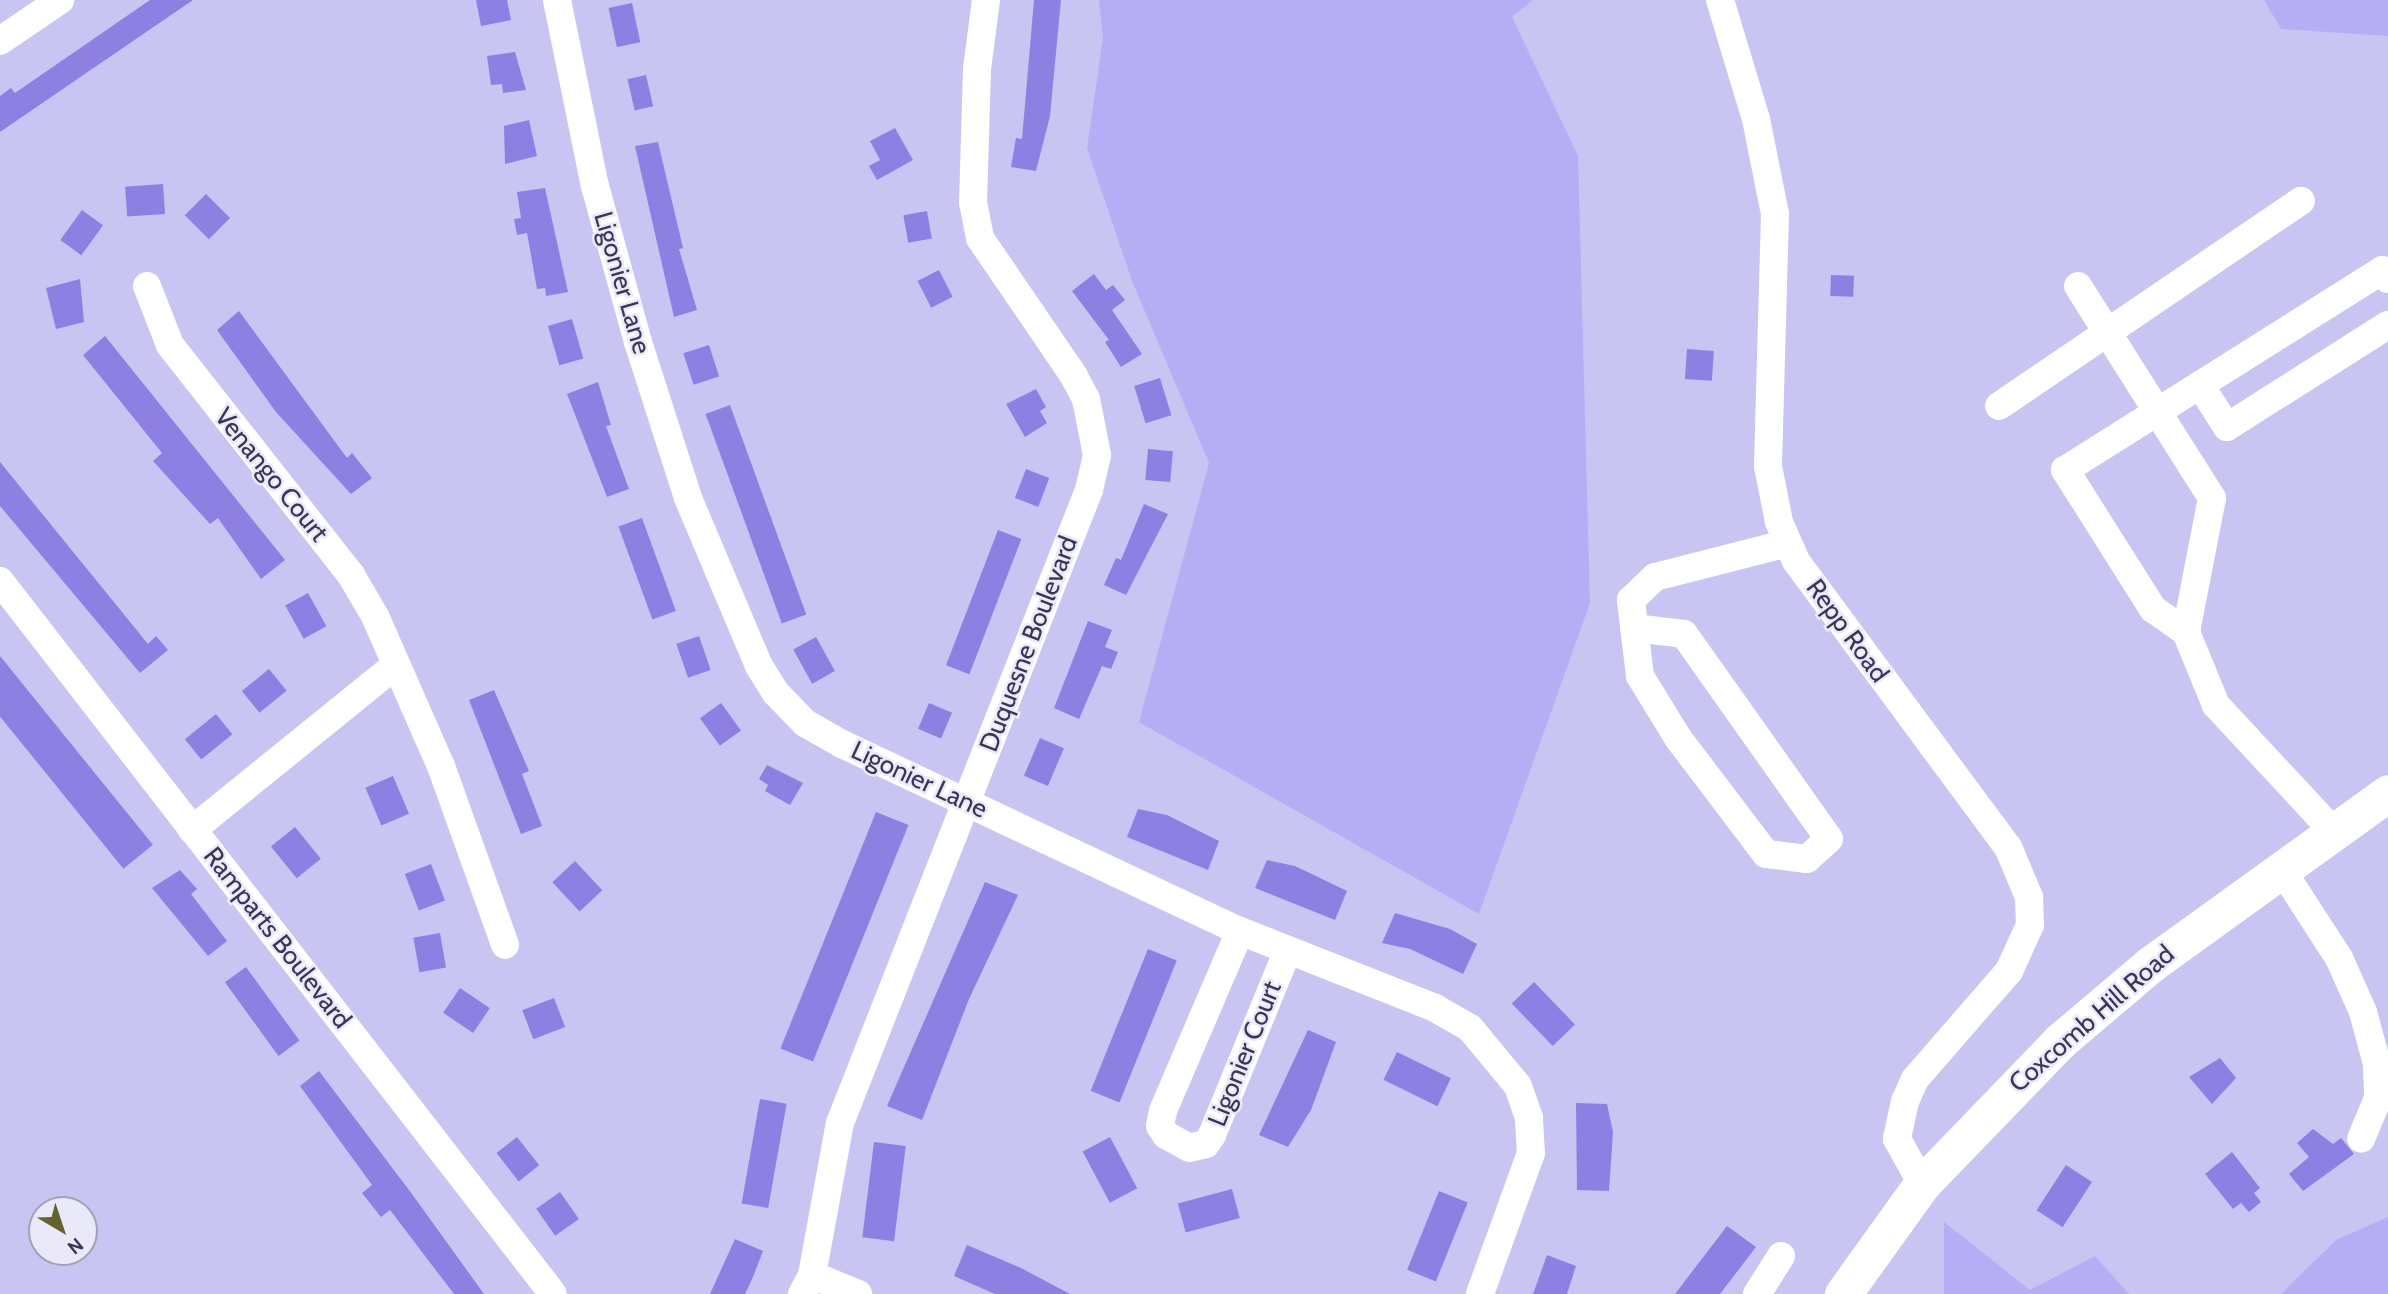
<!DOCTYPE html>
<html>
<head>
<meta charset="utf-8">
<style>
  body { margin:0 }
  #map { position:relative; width:2388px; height:1294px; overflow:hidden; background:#c8c5f3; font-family:Cabin,sans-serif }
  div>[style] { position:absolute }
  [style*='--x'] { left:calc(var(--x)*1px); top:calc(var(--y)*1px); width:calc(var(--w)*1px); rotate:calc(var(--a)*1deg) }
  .green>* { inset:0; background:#b6aef4 }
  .building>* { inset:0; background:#8e7fe2; transform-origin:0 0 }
  .minor>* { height:28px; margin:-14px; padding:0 14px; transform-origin:14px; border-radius:14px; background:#fff }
  .major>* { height:37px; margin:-18.5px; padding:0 18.5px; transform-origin:18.5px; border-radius:18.5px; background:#fff }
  span { translate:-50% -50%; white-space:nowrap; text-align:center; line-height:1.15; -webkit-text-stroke:5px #eae9f9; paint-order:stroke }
  .street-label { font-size:26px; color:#393554 }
  .north { position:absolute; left:28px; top:1196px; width:70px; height:70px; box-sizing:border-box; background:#eae9f9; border:2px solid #a3a1b7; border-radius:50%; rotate:141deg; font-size:19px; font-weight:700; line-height:28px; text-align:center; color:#393554 }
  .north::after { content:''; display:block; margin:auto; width:24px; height:32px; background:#646330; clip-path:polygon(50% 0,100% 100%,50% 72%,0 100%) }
</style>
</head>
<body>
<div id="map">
  <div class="green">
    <i style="clip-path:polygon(1099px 0,1533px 0,1512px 17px,1578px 156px,1590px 603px,1479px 914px,1139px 722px,1209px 463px,1132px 281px,1087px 148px,1103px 38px)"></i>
    <i style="clip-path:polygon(2264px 0,2388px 0,2388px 36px,2281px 29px)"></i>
    <i style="clip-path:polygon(2388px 1217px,2388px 1294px,2281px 1294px,2336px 1240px)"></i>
    <i style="clip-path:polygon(1944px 1222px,2030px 1290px,2095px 1256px,2129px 1294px,1944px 1294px)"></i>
  </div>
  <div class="building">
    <i style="clip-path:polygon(150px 0,193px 0,0 132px,0 96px,11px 88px,15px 93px)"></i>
    <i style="clip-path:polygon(476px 0,507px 0,511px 20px,481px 26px)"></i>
    <i style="clip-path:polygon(1034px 0,1061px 0,1050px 116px,1036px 171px,1011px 167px,1016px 138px,1022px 139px)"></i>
    <i style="left:632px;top:3px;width:40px;height:24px;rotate:78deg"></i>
    <i style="clip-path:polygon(515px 52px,526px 90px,503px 93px,502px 84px,491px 85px,487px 56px)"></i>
    <i style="left:646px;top:75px;width:32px;height:19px;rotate:77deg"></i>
    <i style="clip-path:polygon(529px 120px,537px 156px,505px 164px,504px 126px)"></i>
    <i style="clip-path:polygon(895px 128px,913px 160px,877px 180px,869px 166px,880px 160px,870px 141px)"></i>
    <i style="clip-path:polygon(658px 142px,683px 248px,679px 249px,697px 310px,674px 317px,635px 146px)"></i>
    <i style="left:163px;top:184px;width:30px;height:38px;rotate:86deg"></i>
    <i style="clip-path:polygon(545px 188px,568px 292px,546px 296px,545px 288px,537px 289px,527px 233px,517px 235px,514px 219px,521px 218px,517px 192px)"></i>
    <i style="left:206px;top:194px;width:34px;height:30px;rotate:45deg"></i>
    <i style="left:82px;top:210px;width:26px;height:37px;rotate:36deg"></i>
    <i style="left:927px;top:211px;width:28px;height:24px;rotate:80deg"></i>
    <i style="left:939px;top:270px;width:30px;height:24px;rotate:63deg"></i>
    <i style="clip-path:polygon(1094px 274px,1106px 290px,1113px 285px,1125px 300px,1112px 310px,1142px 354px,1121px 367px,1105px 342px,1109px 340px,1072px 291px)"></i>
    <i style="left:1831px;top:275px;width:23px;height:21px;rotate:2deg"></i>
    <i style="clip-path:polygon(80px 279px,84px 322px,56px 329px,46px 288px)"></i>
    <i style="clip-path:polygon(239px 311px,347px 458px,352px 453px,372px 478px,351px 494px,276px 412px,217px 330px)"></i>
    <i style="left:572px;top:319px;width:41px;height:25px;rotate:74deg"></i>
    <i style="clip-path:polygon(105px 336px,285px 560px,261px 579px,218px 518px,210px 524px,153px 461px,162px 453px,83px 355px)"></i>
    <i style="left:709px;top:345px;width:33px;height:27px;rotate:72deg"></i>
    <i style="left:1687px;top:349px;width:27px;height:30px;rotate:4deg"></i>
    <i style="left:1160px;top:378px;width:39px;height:27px;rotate:73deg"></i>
    <i style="clip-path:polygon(598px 382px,611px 425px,606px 426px,629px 489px,607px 497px,567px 394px)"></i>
    <i style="clip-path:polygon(1036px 389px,1046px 407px,1040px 411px,1047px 423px,1025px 437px,1006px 404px)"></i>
    <i style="left:730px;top:405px;width:223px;height:26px;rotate:70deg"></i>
    <i style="left:1148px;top:449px;width:25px;height:31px;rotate:5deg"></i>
    <i style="clip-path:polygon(0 462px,148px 644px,156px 636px,168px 650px,140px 673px,0 506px)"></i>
    <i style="left:1026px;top:469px;width:25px;height:31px;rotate:21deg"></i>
    <i style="clip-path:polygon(1144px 504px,1168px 514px,1126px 595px,1104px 585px,1116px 558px,1121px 560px)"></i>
    <i style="left:642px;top:518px;width:99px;height:25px;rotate:70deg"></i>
    <i style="left:998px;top:530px;width:25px;height:145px;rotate:21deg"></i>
    <i style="left:308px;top:593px;width:38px;height:26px;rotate:61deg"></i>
    <i style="clip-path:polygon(1088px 621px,1112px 630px,1105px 647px,1118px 652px,1111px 669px,1102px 666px,1079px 719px,1054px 708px)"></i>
    <i style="left:699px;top:636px;width:36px;height:24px;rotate:71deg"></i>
    <i style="left:816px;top:637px;width:39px;height:26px;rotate:61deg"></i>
    <i style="left:0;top:656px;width:243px;height:38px;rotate:51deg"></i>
    <i style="left:269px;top:669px;width:28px;height:35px;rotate:51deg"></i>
    <i style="clip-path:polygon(494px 690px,529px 771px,522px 774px,542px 826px,521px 834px,469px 700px)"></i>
    <i style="left:721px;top:703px;width:34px;height:26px;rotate:54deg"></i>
    <i style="left:929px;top:703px;width:25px;height:28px;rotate:23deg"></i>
    <i style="left:216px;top:714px;width:26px;height:40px;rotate:51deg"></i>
    <i style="left:1040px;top:738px;width:26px;height:41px;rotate:23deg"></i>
    <i style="clip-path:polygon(767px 765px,803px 783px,790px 805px,765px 791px,768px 785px,759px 779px)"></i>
    <i style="left:393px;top:776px;width:41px;height:30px;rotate:67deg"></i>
    <i style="clip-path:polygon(1138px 809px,1167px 815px,1219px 841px,1208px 870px,1127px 837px)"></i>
    <i style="left:876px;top:812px;width:35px;height:255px;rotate:22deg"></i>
    <i style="left:295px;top:827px;width:41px;height:31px;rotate:51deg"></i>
    <i style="clip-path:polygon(1267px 860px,1295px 866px,1347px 891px,1335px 920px,1255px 888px)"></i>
    <i style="left:575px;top:861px;width:40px;height:31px;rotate:47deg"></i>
    <i style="left:431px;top:864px;width:39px;height:28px;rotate:69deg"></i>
    <i style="clip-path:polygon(180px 870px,197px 889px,191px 894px,227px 941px,208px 956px,152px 888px)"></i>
    <i style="clip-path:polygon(985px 882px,1018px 895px,969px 999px,922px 1120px,887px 1106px)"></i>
    <i style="clip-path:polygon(1395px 913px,1450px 929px,1477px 944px,1463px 974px,1410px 949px,1382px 943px)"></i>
    <i style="left:440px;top:933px;width:35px;height:27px;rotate:80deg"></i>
    <i style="left:1148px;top:949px;width:31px;height:153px;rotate:22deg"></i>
    <i style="left:246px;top:967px;width:91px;height:26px;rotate:54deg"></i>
    <i style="left:1534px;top:982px;width:59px;height:31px;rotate:46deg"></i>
    <i style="left:460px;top:988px;width:36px;height:30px;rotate:34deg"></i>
    <i style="left:554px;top:998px;width:31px;height:34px;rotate:69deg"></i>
    <i style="clip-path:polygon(1308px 1030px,1336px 1042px,1311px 1110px,1288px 1147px,1259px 1135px)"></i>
    <i style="left:1397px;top:1052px;width:60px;height:31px;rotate:26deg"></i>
    <i style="clip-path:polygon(2220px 1058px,2236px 1078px,2212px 1104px,2189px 1077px)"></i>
    <i style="clip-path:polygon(319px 1071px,412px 1194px,484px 1294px,454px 1294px,390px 1210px,381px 1217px,362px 1193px,372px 1185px,300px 1086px)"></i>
    <i style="left:760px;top:1099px;width:27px;height:106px;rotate:10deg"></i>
    <i style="clip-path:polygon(1576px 1103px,1607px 1104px,1613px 1132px,1609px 1191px,1577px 1190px)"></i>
    <i style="clip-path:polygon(2313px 1129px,2333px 1144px,2341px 1138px,2354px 1154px,2303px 1191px,2289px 1174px,2309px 1157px,2297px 1143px)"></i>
    <i style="left:517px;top:1137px;width:36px;height:26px;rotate:52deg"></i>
    <i style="left:1110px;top:1137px;width:58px;height:31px;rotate:62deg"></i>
    <i style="left:874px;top:1142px;width:32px;height:96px;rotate:7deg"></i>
    <i style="clip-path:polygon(2232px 1152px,2260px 1188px,2254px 1193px,2261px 1202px,2249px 1212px,2241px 1203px,2233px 1209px,2205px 1174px)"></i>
    <i style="left:2066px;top:1165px;width:31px;height:54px;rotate:33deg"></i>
    <i style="left:1232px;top:1189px;width:30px;height:56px;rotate:75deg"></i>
    <i style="left:1439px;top:1191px;width:31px;height:85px;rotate:22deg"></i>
    <i style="left:560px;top:1192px;width:33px;height:29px;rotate:55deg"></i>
    <i style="clip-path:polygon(1727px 1226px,1756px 1247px,1746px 1260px,1720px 1294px,1675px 1294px)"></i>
    <i style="clip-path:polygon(735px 1239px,763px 1251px,753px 1277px,745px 1294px,710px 1294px)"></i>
    <i style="clip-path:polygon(967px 1245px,1021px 1268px,1070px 1294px,995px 1294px,954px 1276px)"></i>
    <i style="clip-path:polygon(1547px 1255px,1576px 1266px,1567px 1294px,1533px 1294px)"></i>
  </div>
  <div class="minor">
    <i style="--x:557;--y:0;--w:190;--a:78.5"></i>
    <i style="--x:595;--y:186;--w:162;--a:74.6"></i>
    <i style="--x:638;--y:342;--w:164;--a:72.2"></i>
    <i style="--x:688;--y:498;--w:182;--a:67.1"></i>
    <i style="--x:759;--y:666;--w:32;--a:58"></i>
    <i style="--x:776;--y:693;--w:42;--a:46"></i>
    <i style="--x:805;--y:723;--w:43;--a:29.6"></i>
    <i style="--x:842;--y:744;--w:440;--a:25.2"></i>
    <i style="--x:1240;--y:931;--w:210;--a:21.5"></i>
    <i style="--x:1435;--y:1008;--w:40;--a:29.7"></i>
    <i style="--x:1470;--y:1028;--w:75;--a:50.4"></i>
    <i style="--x:1518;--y:1086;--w:34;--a:71"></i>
    <i style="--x:1529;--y:1118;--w:35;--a:87"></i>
    <i style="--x:1531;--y:1153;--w:150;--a:109.9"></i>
    <i style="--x:1720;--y:0;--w:124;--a:73.2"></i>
    <i style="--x:1756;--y:119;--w:97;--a:78.7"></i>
    <i style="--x:1775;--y:214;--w:252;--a:91.6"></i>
    <i style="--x:1768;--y:466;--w:57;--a:78.9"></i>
    <i style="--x:1779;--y:522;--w:43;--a:66.4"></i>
    <i style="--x:1796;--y:561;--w:356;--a:53.5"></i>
    <i style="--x:2008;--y:847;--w:54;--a:67.2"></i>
    <i style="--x:2029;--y:897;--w:28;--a:88"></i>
    <i style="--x:2030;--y:925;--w:51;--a:114.5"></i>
    <i style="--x:2009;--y:971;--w:143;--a:131"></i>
    <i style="--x:1915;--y:1079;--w:24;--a:114"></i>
    <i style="--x:1905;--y:1101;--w:39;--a:102"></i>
    <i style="--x:1897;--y:1139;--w:51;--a:60.9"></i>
    <i style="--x:0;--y:41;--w:73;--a:-34.3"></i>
    <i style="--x:147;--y:286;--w:63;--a:68.7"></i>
    <i style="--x:170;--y:345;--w:293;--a:51.8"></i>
    <i style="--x:351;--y:575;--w:48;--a:59.7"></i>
    <i style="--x:375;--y:616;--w:164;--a:66.3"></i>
    <i style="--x:441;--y:766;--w:190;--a:70.3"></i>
    <i style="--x:2078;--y:286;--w:251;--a:57.7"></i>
    <i style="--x:2212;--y:498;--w:136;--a:101"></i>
    <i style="--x:2186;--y:632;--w:79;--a:67.7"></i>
    <i style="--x:2216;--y:705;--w:173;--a:47.1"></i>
    <i style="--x:2200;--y:385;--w:50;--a:57.3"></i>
    <i style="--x:2227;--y:427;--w:191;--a:-32.4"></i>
    <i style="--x:1999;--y:406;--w:365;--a:-34.2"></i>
    <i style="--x:0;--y:581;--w:902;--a:52.2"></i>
    <i style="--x:1634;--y:628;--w:50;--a:6.8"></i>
    <i style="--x:1684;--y:634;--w:251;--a:54.7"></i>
    <i style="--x:1829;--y:839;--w:30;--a:138"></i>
    <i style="--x:1807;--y:859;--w:41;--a:-173"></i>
    <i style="--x:1766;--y:854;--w:146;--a:-127.2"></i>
    <i style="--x:1678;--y:738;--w:73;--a:-121.5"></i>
    <i style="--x:1640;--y:676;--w:77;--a:-96.8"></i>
    <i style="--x:1631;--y:600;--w:33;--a:-44"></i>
    <i style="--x:1655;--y:577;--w:137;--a:-14.3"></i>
    <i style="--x:2186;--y:632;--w:40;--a:-145.1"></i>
    <i style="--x:2153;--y:609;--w:165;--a:-122.3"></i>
    <i style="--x:2065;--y:470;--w:375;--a:-32.2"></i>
    <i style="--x:2382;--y:270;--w:11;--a:56"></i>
    <i style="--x:192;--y:830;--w:262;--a:-39"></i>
    <i style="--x:2282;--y:870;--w:105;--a:57.1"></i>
    <i style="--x:2339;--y:958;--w:59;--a:66"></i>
    <i style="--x:2363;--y:1012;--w:54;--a:74.9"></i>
    <i style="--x:2377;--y:1064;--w:34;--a:88"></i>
    <i style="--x:2378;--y:1098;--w:44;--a:112.5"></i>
    <i style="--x:1240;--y:931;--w:196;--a:113.2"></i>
    <i style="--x:1163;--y:1111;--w:15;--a:101"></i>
    <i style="--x:1160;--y:1126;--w:11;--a:56"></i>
    <i style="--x:1166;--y:1135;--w:26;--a:29"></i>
    <i style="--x:1189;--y:1148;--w:17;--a:-13"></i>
    <i style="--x:1206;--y:1144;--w:11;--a:-56"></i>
    <i style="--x:1212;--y:1135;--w:200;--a:-67.7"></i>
    <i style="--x:812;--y:1275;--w:50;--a:22.4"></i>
    <i style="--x:802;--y:1294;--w:21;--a:-62"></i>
    <i style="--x:812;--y:1275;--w:155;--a:-79.6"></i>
    <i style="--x:840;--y:1123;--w:680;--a:-68.53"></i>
    <i style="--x:1089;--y:490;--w:36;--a:-77"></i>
    <i style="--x:1097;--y:455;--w:57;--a:-101.1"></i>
    <i style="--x:1086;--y:399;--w:26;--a:-118"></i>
    <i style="--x:1074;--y:376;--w:167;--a:-124.3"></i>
    <i style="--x:980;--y:238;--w:36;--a:-101"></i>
    <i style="--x:973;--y:203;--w:134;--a:-88.3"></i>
    <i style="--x:977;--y:69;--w:70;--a:-82.6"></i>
    <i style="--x:1757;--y:1294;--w:45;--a:-57.7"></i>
  </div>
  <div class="major">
    <i style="--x:1843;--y:1294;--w:135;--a:-54.3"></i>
    <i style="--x:1922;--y:1184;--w:199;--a:-46"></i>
    <i style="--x:2060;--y:1041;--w:119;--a:-40.2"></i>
    <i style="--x:2151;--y:964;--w:292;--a:-35.8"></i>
  </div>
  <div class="street-label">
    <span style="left:622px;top:283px;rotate:74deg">Ligonier Lane</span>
    <span style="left:271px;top:475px;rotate:51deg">Venango Court</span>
    <span style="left:1847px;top:631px;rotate:54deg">Repp Road</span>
    <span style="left:1029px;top:644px;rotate:-69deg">Duquesne Boulevard</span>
    <span style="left:919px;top:780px;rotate:25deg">Ligonier Lane</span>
    <span style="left:277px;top:938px;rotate:52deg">Ramparts Boulevard</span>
    <span style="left:2092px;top:1019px;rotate:-41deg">Coxcomb Hill Road</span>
    <span style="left:1245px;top:1054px;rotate:-68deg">Ligonier Court</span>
  </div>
  <div class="north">N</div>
</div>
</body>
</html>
